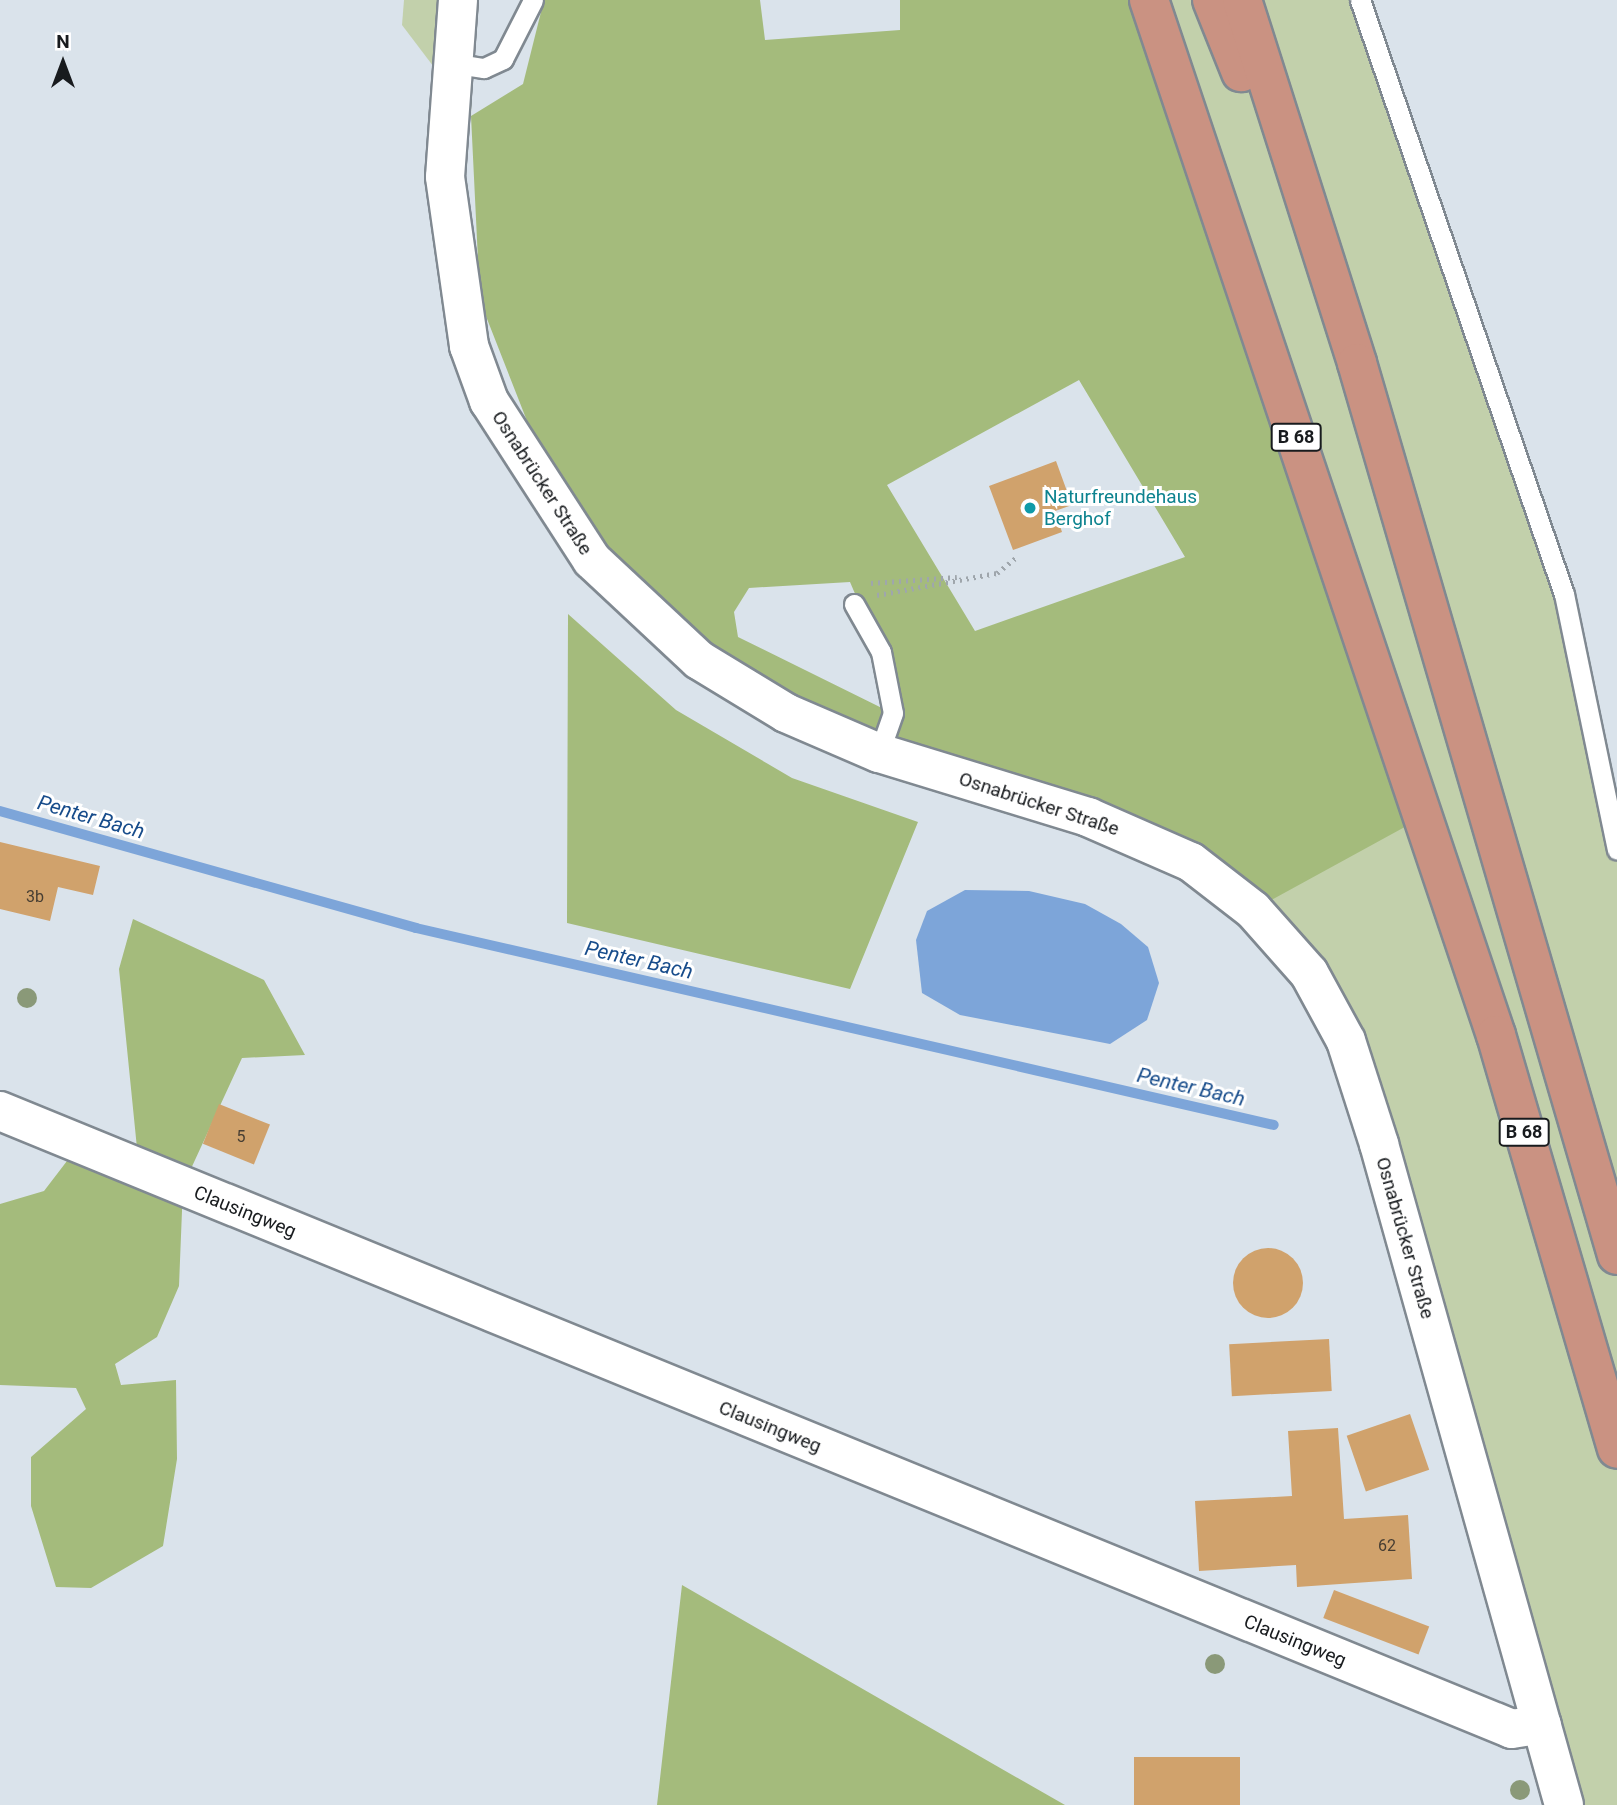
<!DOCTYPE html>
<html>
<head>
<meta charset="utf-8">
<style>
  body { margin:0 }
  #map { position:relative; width:1617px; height:1805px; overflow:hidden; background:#dae3eb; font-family:Roboto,sans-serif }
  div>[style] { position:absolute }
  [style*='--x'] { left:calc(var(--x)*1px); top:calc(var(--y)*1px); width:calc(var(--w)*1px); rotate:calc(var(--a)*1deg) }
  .green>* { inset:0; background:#c2d0ab }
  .forest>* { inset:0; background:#a4bb7c }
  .water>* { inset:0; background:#7da5d9 }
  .stream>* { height:10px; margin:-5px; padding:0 5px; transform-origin:5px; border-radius:5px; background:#7da5d9 }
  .building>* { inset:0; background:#d0a26c; transform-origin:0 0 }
  .round { border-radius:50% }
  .path>* { height:4.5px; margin-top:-2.25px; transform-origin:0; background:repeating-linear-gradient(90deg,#9fa6ac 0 2px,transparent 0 7px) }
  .roads { filter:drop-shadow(2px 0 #808991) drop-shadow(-2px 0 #808991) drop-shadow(0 2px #808991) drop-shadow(0 -2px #808991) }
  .service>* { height:19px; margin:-9.5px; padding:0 9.5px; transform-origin:9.5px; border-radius:9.5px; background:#fff }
  .minor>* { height:38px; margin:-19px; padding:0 19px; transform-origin:19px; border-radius:19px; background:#fff }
  .trunk>* { height:38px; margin:-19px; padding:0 19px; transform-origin:19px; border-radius:19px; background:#ca9282 }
  .trees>* { width:20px; height:20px; margin:-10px; border-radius:50%; background:#8a9978 }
  .dots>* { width:19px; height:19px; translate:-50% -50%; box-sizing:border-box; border:4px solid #fff; border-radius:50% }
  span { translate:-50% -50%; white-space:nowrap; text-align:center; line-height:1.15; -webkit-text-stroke:6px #fff; paint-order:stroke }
  .number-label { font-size:16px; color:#463d32 }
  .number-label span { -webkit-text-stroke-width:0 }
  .shield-label span { padding:2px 5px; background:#fff; border:2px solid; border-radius:5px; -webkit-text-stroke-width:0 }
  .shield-label { font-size:18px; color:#181b1e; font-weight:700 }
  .street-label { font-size:19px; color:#181b1e }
  .culture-label { font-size:19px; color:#0d838f }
  .left { translate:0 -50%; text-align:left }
  .water-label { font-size:21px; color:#174c8b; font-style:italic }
  .north { position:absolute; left:28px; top:28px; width:70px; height:70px; -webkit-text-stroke:5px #fff; paint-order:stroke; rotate:0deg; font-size:19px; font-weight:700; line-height:28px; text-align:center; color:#181b1e }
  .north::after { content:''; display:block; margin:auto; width:24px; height:32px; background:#181b1e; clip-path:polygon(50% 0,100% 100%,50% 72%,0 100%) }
</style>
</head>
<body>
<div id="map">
  <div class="green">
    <i style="clip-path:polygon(404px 0,475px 0,471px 116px,402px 25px)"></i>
    <i style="clip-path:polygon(1149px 0,1360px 0,1564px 594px,1617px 850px,1617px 1805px,1564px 1805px,1346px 1041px,1253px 910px)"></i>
  </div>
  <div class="forest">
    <i style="clip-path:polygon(evenodd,544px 0,760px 0,765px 40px,900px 30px,900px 0,1149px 0,1423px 817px,1253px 910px,1191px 862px,879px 753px,711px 645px,607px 547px,529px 426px,480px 301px,471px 116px,523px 84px,544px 0,1079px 380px,1185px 557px,975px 631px,887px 485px,1079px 380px,544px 0,850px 582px,859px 603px,892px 713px,738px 637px,734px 612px,749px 588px,850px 582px)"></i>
    <i style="clip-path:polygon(568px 614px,676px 710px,792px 778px,918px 822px,850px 989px,567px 923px)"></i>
    <i style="clip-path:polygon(133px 919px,264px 980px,305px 1055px,242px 1058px,183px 1186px,179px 1286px,157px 1337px,115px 1364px,121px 1385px,176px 1380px,177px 1459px,163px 1546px,91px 1588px,56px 1587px,31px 1506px,31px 1457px,86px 1409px,76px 1388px,0 1385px,0 1204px,44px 1191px,80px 1144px,139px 1168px,119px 969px)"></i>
    <i style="clip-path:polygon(682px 1585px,1023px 1781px,1065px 1805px,657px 1805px)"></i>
  </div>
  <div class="water">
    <i style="clip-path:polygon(965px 890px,1029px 891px,1085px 904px,1121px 924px,1148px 947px,1159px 983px,1147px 1020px,1110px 1044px,960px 1015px,922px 993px,916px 940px,927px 911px)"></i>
  </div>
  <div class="stream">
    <i style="--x:0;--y:811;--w:432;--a:15.7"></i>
    <i style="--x:416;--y:928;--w:880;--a:12.93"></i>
  </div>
  <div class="building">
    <i style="clip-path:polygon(1056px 461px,1072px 505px,1055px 511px,1062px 532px,1013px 550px,989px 486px)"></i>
    <i style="clip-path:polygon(0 842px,100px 866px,93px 895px,58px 887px,50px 921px,0 909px)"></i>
    <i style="left:219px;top:1104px;width:55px;height:43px;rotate:22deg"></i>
    <i class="round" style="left:1233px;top:1248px;width:70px;height:70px"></i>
    <i style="left:1329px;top:1339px;width:52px;height:100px;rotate:87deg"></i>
    <i style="left:1410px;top:1414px;width:59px;height:67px;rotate:71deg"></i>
    <i style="clip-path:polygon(1338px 1428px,1344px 1519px,1408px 1515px,1412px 1579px,1297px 1587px,1296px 1565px,1199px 1571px,1195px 1501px,1292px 1496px,1288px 1431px)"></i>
    <i style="left:1334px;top:1590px;width:102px;height:30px;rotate:21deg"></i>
    <i style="left:1240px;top:1757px;width:48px;height:106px;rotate:90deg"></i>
  </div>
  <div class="path">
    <i style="--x:871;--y:583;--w:86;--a:-4"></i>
    <i style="--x:877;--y:595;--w:122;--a:-10.4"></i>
    <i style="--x:997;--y:573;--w:27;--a:-39"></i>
  </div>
  <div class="roads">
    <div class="service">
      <i style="--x:1360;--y:0;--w:628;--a:71.05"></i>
      <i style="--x:1564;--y:594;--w:261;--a:78.3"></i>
      <i style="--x:451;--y:63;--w:33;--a:9"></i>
      <i style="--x:484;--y:68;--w:21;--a:-25"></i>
      <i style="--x:503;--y:59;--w:66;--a:-63"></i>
      <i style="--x:854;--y:604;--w:55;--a:60.6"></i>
      <i style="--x:881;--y:652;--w:62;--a:78.9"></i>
      <i style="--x:893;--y:713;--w:42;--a:109.3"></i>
    </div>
    <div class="minor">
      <i style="--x:458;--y:0;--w:177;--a:94.2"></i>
      <i style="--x:445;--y:177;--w:171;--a:81.9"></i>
      <i style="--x:469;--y:346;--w:59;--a:70"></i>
      <i style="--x:489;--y:401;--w:189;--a:57.1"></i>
      <i style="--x:592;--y:560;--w:146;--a:43.1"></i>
      <i style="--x:699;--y:660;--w:102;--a:31.3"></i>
      <i style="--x:786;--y:713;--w:101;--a:23.3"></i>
      <i style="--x:879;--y:753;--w:219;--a:17"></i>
      <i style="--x:1088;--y:817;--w:112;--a:23.6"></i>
      <i style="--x:1191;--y:862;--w:78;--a:37.7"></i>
      <i style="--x:1253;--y:910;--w:84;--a:48.4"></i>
      <i style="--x:1309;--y:973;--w:77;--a:61.4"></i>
      <i style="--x:1346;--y:1041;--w:108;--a:72.2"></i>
      <i style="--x:1379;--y:1144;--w:686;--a:74.36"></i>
      <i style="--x:0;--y:1111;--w:1633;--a:22.23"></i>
      <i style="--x:1512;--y:1729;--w:30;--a:-9"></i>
    </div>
    <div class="trunk">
      <i style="--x:1149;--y:0;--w:1092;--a:71.47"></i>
      <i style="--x:1496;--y:1035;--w:431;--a:73.7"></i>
      <i style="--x:1212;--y:0;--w:78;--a:68.1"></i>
      <i style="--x:1242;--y:0;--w:381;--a:72.4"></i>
      <i style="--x:1357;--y:363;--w:929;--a:73.75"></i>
    </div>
  </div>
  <div class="trees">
    <i style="left:27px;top:998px"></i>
    <i style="left:1215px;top:1664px"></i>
    <i style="left:1520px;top:1790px"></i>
  </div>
  <div class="dots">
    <i style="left:1030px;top:508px;background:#0f9aa8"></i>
  </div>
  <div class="number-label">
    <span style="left:35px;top:897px">3b</span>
    <span style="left:241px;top:1137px">5</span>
    <span style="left:1387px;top:1546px">62</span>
  </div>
  <div class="shield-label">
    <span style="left:1296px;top:437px">B 68</span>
    <span style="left:1524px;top:1132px">B 68</span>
  </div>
  <div class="street-label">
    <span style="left:542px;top:483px;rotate:57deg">Osnabrücker Straße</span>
    <span style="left:1039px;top:804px;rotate:18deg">Osnabrücker Straße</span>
    <span style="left:245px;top:1212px;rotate:22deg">Clausingweg</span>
    <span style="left:1405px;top:1238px;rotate:74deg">Osnabrücker Straße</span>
    <span style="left:770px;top:1427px;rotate:22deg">Clausingweg</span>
    <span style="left:1295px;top:1641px;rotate:22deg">Clausingweg</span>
  </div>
  <div class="culture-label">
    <span class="left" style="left:1044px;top:508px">Naturfreundehaus<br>Berghof</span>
  </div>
  <div class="water-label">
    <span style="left:91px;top:817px;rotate:16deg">Penter Bach</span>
    <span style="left:639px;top:960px;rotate:13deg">Penter Bach</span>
    <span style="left:1191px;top:1087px;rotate:13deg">Penter Bach</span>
  </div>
  <div class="north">N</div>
</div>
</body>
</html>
